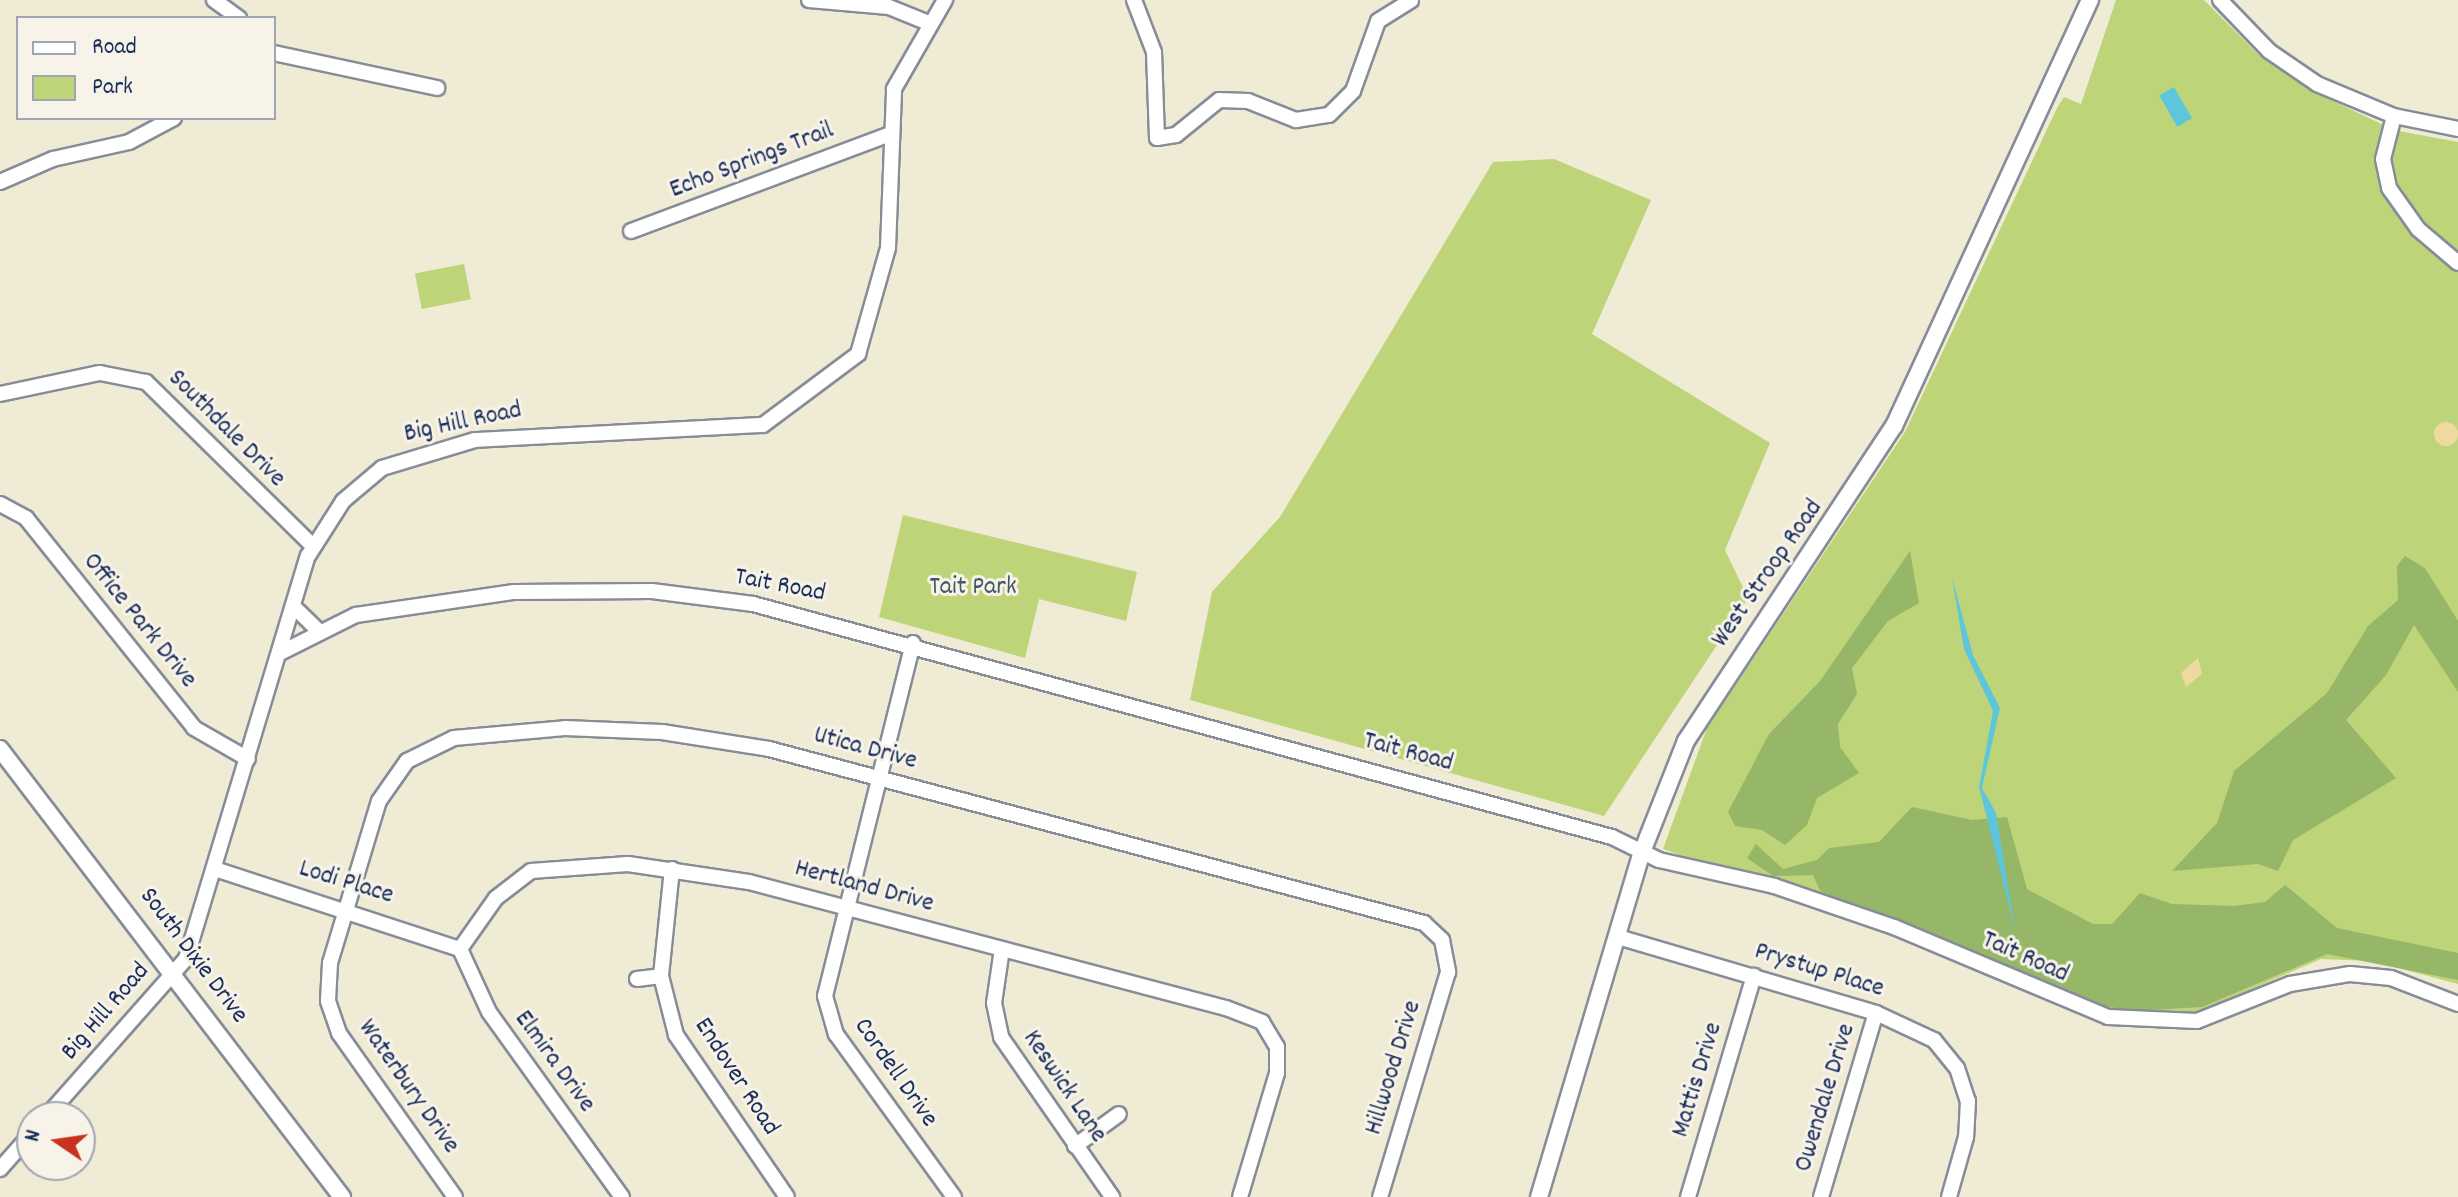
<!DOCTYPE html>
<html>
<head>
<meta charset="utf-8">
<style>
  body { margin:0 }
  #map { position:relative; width:2458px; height:1197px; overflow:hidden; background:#f0ebd4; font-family:Dekko,sans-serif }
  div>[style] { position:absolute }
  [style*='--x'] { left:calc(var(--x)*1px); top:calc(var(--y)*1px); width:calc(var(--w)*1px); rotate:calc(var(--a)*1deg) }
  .green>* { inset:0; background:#bed478; transform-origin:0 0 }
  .forest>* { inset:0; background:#96b668 }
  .sand>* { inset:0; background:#eeda9e }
  .round { border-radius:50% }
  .water>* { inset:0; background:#5ec6da; transform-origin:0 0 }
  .roads { filter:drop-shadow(2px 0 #868d99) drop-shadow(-2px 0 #868d99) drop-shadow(0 2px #868d99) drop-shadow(0 -2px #868d99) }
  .minor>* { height:14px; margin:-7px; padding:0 7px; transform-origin:7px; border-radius:7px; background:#fff }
  .major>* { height:16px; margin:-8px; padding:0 8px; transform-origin:8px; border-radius:8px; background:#fff }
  span { translate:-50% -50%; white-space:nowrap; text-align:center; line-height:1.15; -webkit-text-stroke:6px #f7f3e8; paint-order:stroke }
  .street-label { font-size:26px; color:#1b2f5e }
  .park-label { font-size:26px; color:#445864 }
  .legend { position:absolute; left:16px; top:16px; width:260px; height:104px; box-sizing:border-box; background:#f7f3e8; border:2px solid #9fa5b1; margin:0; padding:10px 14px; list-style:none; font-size:24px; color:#1b2f5e }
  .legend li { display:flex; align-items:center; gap:16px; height:40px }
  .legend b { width:40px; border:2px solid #9fa5b1 }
  .north { position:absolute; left:16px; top:1101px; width:80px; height:80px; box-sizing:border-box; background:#f7f3e8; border:2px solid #9fa5b1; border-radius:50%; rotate:283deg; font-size:22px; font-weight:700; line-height:32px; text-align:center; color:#1b2f5e }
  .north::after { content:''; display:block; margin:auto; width:28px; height:36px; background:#c8321e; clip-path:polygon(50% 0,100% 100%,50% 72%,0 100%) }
</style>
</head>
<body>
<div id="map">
  <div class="green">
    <i style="clip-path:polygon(2116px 0,2204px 0,2257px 53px,2314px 92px,2394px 130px,2458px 142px,2458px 984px,2372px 961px,2321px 959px,2188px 1016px,2123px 1015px,1663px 849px,1707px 728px,1905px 432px,2057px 108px,2064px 97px,2081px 104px)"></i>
    <i style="clip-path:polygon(1554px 159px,1651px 200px,1592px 334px,1770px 443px,1725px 550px,1748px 598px,1604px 816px,1190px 700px,1212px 592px,1280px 517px,1493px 162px)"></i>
    <i style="left:464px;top:264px;width:36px;height:50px;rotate:79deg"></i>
    <i style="clip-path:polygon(903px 515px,1137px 572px,1126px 621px,1039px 599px,1025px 658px,879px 617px)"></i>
  </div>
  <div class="forest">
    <i style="clip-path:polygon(1910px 551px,1919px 603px,1888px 621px,1852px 668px,1857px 694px,1838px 724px,1840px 747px,1859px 773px,1817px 798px,1807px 825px,1785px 845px,1762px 830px,1735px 826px,1728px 812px,1769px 734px,1820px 681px)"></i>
    <i style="clip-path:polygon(2405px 556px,2425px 568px,2458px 621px,2458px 692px,2414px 625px,2386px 675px,2346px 720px,2396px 778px,2293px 840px,2278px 871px,2258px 864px,2172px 871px,2217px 823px,2234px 771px,2327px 693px,2368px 626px,2398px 600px,2397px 566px)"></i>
    <i style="clip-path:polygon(1912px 807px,1972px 820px,2007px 817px,2027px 889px,2093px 924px,2112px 924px,2140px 893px,2172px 904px,2234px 906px,2265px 902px,2285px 885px,2337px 928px,2458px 953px,2458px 980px,2327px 954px,2202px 1007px,2132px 1011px,2088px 1003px,1820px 891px,1813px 875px,1773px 876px,1747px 858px,1756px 844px,1783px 869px,1817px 860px,1829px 848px,1879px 842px)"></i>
  </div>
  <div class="sand">
    <i class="round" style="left:2434px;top:422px;width:24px;height:24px"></i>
    <i style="clip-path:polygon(2198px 658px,2202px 674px,2186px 687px,2181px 673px)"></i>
  </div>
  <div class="water">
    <i style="left:2174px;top:87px;width:36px;height:17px;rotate:60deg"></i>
    <i style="clip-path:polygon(1952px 578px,1973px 655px,2000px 708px,1982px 788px,1996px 813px,2015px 930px,1979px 787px,1993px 711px,1964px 649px)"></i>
  </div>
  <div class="roads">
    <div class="minor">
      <i style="--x:214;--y:0;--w:31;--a:36"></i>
      <i style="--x:809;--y:0;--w:80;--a:5"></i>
      <i style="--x:889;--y:7;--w:40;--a:22"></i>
      <i style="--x:1134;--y:0;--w:56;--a:69"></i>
      <i style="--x:1154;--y:52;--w:86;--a:88"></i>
      <i style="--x:1157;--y:138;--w:19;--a:-9"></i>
      <i style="--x:1176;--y:135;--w:55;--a:-39.1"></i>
      <i style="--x:1219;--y:100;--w:29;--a:2"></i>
      <i style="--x:1248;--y:101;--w:52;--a:21.6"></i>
      <i style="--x:1296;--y:120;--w:33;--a:-9"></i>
      <i style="--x:1329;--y:115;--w:34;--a:-45"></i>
      <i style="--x:1353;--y:91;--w:74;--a:-70.3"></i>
      <i style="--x:1378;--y:21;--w:39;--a:-32"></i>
      <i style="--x:2220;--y:0;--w:71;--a:46.1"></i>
      <i style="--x:2269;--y:51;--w:58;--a:34.5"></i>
      <i style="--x:2317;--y:84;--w:83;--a:22.6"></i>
      <i style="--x:2394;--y:116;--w:65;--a:11.5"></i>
      <i style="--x:274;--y:53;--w:167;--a:12.1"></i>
      <i style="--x:2394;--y:116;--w:44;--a:104.3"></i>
      <i style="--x:2383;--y:159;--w:30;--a:78"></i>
      <i style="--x:2389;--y:188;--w:50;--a:54.7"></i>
      <i style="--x:2418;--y:229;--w:52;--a:40.4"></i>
      <i style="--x:0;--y:182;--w:58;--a:-23.5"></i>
      <i style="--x:53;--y:159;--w:78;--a:-12.6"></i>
      <i style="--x:129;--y:142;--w:51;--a:-28.1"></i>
      <i style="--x:631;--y:231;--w:277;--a:-20.5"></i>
      <i style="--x:0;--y:394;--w:102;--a:-11.9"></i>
      <i style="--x:100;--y:373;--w:47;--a:11.1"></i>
      <i style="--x:146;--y:382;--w:233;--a:44.5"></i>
      <i style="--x:0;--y:504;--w:30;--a:28"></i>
      <i style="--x:26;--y:518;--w:269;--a:51.3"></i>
      <i style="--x:194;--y:728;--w:62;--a:29.9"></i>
      <i style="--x:294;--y:607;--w:32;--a:44"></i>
      <i style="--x:913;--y:643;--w:364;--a:104"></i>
      <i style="--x:825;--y:996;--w:40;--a:74"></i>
      <i style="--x:836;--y:1034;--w:201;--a:54.1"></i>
      <i style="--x:282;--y:652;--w:83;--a:-26.6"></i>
      <i style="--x:356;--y:615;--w:160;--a:-8.3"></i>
      <i style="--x:514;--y:592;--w:138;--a:-0.4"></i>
      <i style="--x:652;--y:591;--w:102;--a:7.3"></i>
      <i style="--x:753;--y:604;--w:890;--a:15.18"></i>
      <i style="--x:1612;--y:837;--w:52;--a:26.1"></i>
      <i style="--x:1659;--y:860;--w:118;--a:12.7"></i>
      <i style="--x:1774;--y:886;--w:127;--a:18.9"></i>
      <i style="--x:1894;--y:927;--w:232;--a:22.8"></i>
      <i style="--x:2108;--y:1017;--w:89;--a:2.6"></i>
      <i style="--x:2197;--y:1021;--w:100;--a:-21.7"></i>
      <i style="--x:2290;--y:984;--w:61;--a:-9.5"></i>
      <i style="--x:2350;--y:974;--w:41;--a:5.6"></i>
      <i style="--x:2391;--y:978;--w:72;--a:21.2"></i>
      <i style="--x:215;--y:869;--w:258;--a:18.1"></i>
      <i style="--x:460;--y:949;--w:69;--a:65.3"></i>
      <i style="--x:489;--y:1012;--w:228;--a:54.3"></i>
      <i style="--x:672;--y:869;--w:108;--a:95.9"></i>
      <i style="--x:661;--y:976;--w:61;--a:75.7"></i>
      <i style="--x:676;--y:1035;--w:196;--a:55.6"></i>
      <i style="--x:1618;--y:937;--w:269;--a:16.4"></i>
      <i style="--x:1876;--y:1013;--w:64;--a:25"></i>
      <i style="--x:1934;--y:1040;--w:36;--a:51"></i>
      <i style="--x:1957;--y:1068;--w:35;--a:72"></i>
      <i style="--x:1968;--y:1101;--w:36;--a:93"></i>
      <i style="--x:1966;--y:1137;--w:62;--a:105.8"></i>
      <i style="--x:460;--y:949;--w:62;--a:-54.8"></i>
      <i style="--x:496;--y:898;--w:44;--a:-37.6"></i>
      <i style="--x:531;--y:871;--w:97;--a:-4.1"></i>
      <i style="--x:628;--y:864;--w:122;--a:8.5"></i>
      <i style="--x:749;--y:882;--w:493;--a:14.8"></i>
      <i style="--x:1226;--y:1008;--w:39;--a:21"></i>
      <i style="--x:1262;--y:1022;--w:29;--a:59"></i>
      <i style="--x:1277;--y:1047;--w:26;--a:90"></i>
      <i style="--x:1277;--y:1073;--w:129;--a:106.6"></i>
      <i style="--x:1002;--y:949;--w:55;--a:98.4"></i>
      <i style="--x:994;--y:1003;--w:35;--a:78"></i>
      <i style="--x:1001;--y:1037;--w:195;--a:55.2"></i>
      <i style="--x:637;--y:979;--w:24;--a:-7"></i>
      <i style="--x:46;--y:1117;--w:211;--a:-48.5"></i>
      <i style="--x:186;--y:959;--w:421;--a:-73.2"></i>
      <i style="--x:308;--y:556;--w:65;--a:-57.5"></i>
      <i style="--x:343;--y:501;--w:51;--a:-40.2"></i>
      <i style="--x:382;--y:468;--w:97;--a:-16.8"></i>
      <i style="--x:475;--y:440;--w:288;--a:-3"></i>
      <i style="--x:763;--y:425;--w:119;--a:-36.8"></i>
      <i style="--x:858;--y:354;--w:110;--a:-74.2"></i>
      <i style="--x:888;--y:248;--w:159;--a:-87.8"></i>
      <i style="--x:894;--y:89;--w:103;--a:-60.2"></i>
      <i style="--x:1075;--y:1146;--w:54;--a:-36"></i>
      <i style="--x:0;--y:1169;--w:48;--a:-48.4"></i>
      <i style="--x:455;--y:1197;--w:201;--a:-125.3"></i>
      <i style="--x:339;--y:1033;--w:34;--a:-109"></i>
      <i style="--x:328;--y:1001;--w:38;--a:-87"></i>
      <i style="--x:330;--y:963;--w:169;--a:-73.2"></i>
      <i style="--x:379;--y:801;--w:49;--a:-55"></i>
      <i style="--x:407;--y:761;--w:52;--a:-26.1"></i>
      <i style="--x:454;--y:738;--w:111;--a:-5.1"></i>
      <i style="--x:565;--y:728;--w:97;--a:2.4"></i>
      <i style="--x:662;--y:732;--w:108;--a:9"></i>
      <i style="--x:769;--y:749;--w:678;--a:14.88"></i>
      <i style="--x:1424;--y:923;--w:25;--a:43"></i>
      <i style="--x:1442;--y:940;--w:33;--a:79"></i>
      <i style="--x:1448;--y:972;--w:235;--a:106.8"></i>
      <i style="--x:1688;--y:1197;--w:231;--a:-73.4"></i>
      <i style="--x:1821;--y:1197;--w:192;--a:-73.4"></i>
    </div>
    <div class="major">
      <i style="--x:0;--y:749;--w:564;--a:52.64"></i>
      <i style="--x:1539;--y:1197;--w:360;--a:-73.4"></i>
      <i style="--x:1642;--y:852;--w:119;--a:-68.4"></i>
      <i style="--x:1686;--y:741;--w:377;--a:-56.6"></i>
      <i style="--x:1894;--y:426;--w:469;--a:-65.3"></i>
    </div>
  </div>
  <div class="street-label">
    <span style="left:752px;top:161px;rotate:-21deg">Echo Springs Trail</span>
    <span style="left:463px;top:423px;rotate:-12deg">Big Hill Road</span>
    <span style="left:226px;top:429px;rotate:45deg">Southdale Drive</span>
    <span style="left:1768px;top:574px;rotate:-55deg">West Stroop Road</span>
    <span style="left:780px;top:586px;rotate:11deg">Tait Road</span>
    <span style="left:139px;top:621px;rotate:51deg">Office Park Drive</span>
    <span style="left:865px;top:749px;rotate:15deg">Utica Drive</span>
    <span style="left:1408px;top:753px;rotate:15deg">Tait Road</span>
    <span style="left:346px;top:883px;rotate:17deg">Lodi Place</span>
    <span style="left:864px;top:887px;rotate:15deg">Hertland Drive</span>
    <span style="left:193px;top:956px;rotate:53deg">South Dixie Drive</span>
    <span style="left:2025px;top:958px;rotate:24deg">Tait Road</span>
    <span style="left:1819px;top:971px;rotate:17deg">Prystup Place</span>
    <span style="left:106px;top:1012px;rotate:-49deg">Big Hill Road</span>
    <span style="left:554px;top:1062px;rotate:54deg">Elmira Drive</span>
    <span style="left:1394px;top:1068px;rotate:-73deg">Hillwood Drive</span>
    <span style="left:895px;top:1073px;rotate:55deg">Cordell Drive</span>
    <span style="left:736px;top:1077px;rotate:57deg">Endover Road</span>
    <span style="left:1698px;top:1080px;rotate:-73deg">Mattis Drive</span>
    <span style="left:408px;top:1087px;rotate:55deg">Waterbury Drive</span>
    <span style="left:1064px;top:1087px;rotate:56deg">Keswick Lane</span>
    <span style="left:1826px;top:1098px;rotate:-73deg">Owendale Drive</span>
  </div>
  <div class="park-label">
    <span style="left:973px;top:588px">Tait Park</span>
  </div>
  <ul class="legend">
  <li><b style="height:10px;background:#fff"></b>Road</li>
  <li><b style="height:22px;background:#bed478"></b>Park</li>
  </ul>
  <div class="north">N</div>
</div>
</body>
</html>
